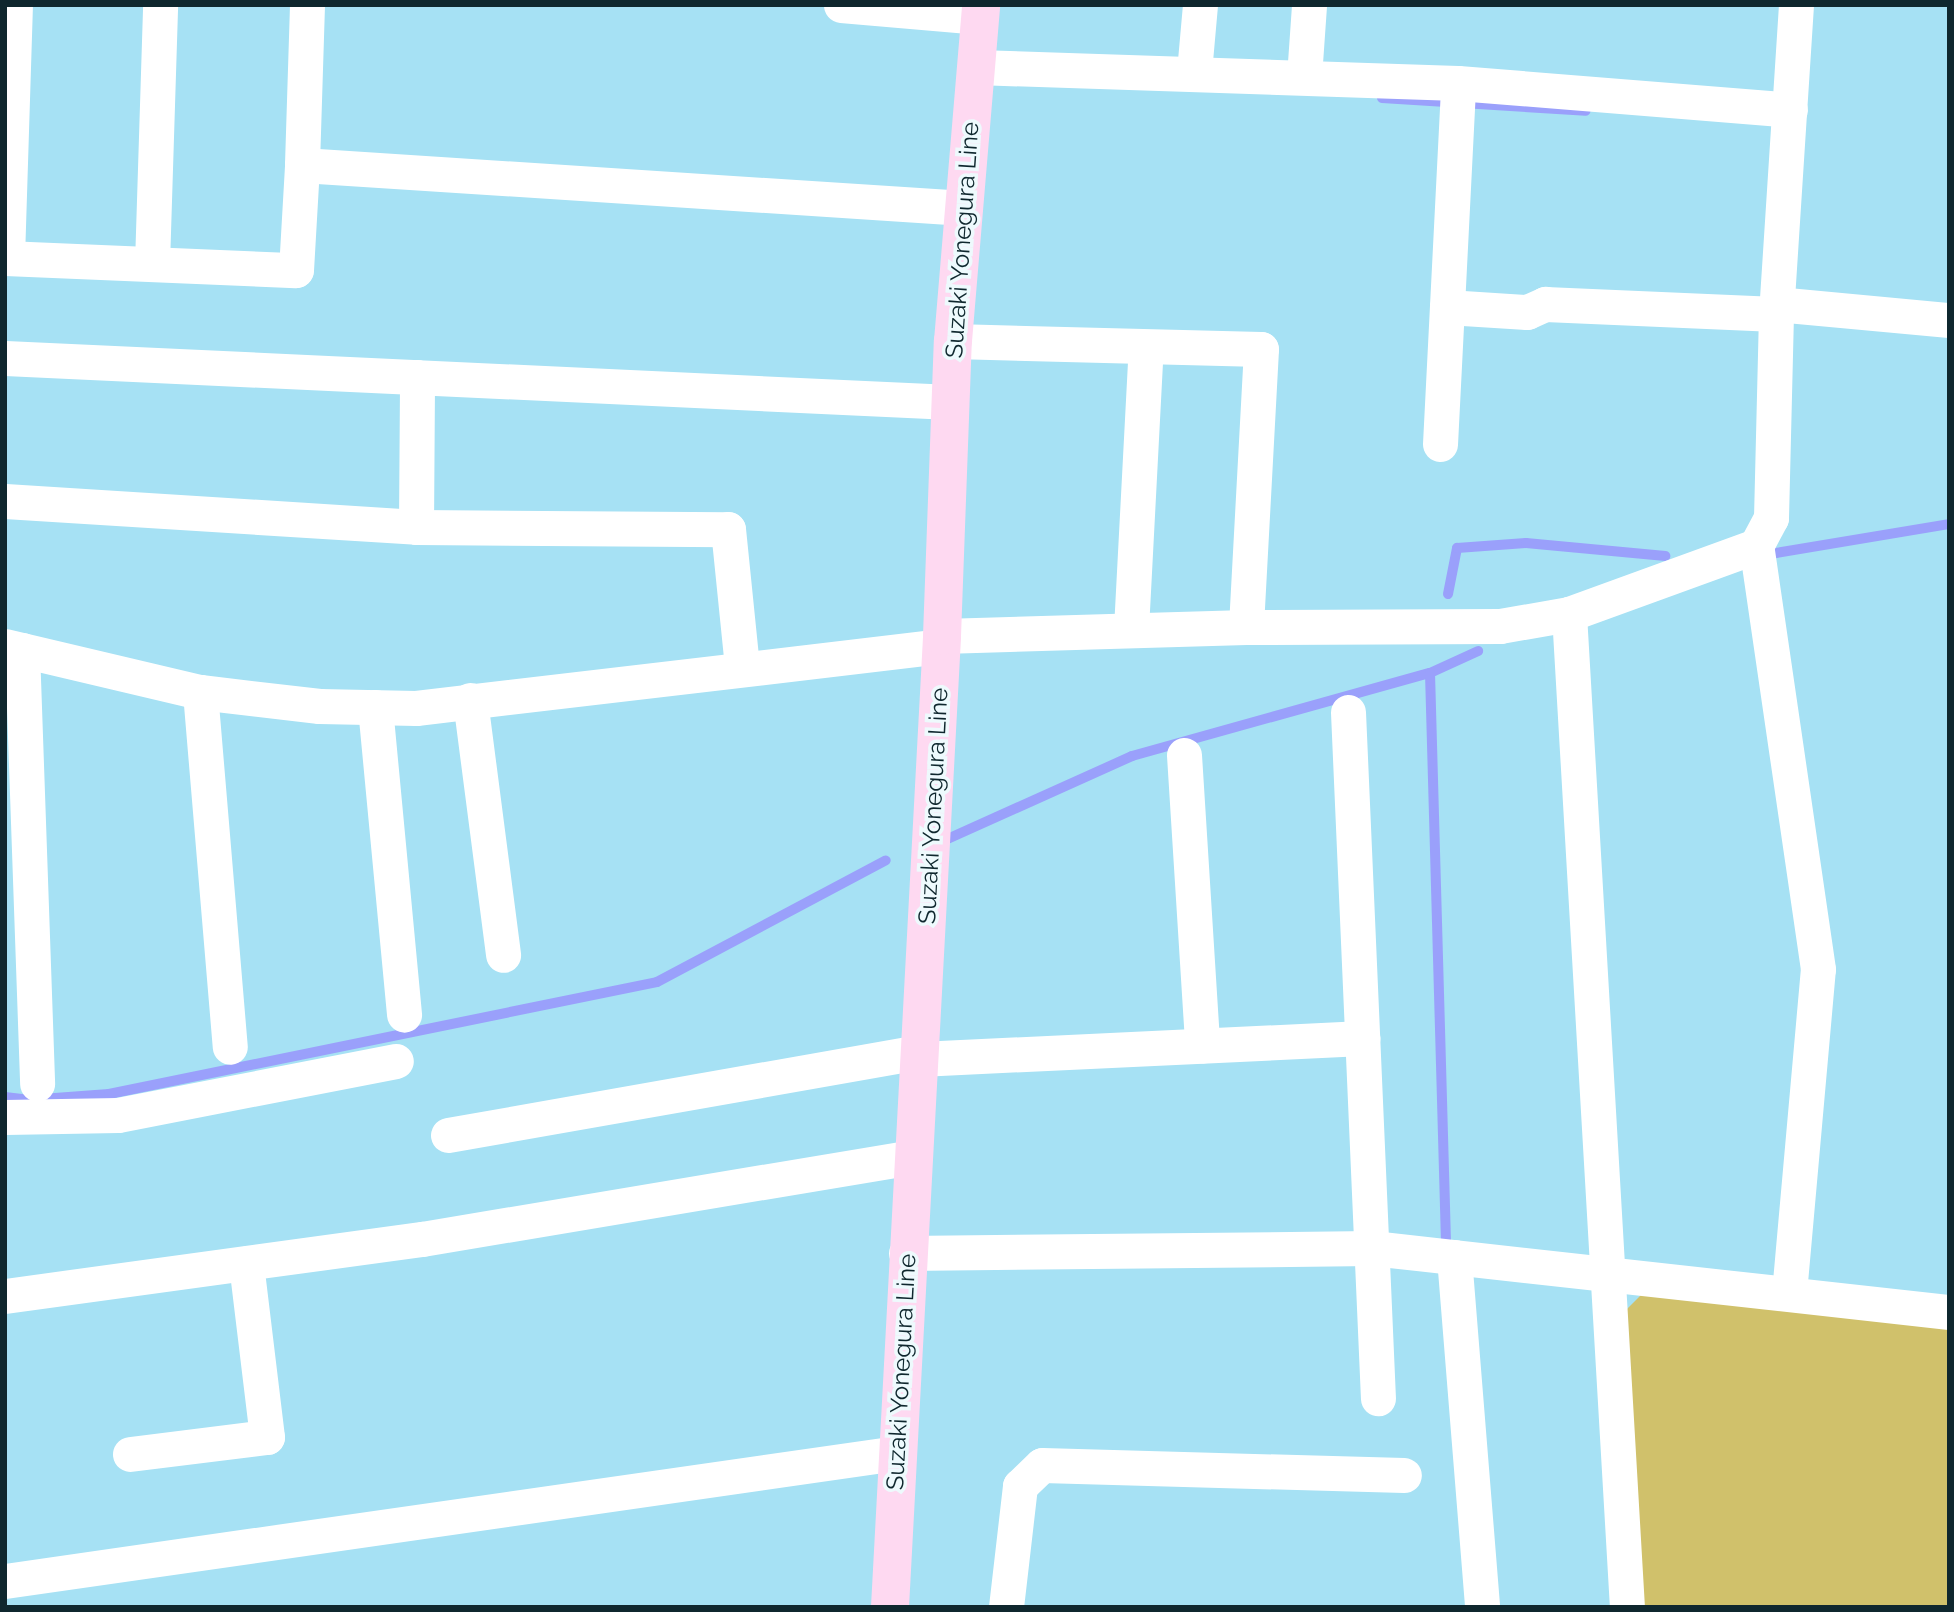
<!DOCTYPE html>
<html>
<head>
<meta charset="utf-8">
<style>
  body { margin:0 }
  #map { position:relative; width:1954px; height:1612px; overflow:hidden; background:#a6e1f4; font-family:Raleway,sans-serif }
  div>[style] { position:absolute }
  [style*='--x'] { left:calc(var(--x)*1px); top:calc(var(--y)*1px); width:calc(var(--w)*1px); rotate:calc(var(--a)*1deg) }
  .green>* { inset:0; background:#d0c16b }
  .stream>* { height:10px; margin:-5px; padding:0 5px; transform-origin:5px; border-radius:5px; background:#9aa0fb }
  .minor>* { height:35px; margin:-17.5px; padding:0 17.5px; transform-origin:17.5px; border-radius:17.5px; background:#fff }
  .major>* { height:38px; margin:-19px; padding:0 19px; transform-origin:19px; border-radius:19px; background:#fed9f1 }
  span { translate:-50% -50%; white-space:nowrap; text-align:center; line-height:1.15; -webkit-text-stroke:7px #eefafd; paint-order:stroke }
  .street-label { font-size:24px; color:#0f272e }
  .frame { position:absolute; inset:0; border:7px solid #0f272e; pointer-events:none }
</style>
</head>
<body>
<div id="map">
  <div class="green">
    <i style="clip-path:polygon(1642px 1294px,1949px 1326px,1949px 1607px,1643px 1607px,1625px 1311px)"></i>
  </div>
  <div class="stream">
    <i style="--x:1382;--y:98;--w:204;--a:3.6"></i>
    <i style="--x:1770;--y:554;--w:181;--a:-9.5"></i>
    <i style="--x:1448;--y:594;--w:47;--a:-78.9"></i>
    <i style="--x:1457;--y:548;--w:69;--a:-4.1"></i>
    <i style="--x:1526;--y:543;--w:140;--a:5.3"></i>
    <i style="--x:1430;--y:673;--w:53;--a:-24.6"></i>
    <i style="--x:943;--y:841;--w:207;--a:-24.2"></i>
    <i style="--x:1132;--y:756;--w:309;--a:-15.6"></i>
    <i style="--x:1430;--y:673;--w:569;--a:88.39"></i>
    <i style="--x:5;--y:1097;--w:23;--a:7"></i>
    <i style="--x:28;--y:1100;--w:81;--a:-4.2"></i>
    <i style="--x:109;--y:1094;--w:559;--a:-11.55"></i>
    <i style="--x:657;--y:982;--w:259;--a:-28"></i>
  </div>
  <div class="minor">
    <i style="--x:307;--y:5;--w:160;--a:91.8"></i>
    <i style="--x:302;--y:165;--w:664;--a:3.71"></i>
    <i style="--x:841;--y:5;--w:140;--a:4.9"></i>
    <i style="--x:976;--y:67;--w:482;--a:1.9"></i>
    <i style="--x:1458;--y:83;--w:333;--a:4.6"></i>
    <i style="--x:1194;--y:72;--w:67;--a:-84.9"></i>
    <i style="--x:1304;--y:77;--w:72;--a:-86"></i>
    <i style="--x:5;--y:258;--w:291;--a:2.4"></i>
    <i style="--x:296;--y:270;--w:105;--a:-86.7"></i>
    <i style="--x:7;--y:258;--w:253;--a:-88.2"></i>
    <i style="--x:152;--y:264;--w:259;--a:-88.2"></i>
    <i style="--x:1776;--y:304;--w:174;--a:5.3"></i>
    <i style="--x:1447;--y:307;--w:80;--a:3.6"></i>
    <i style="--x:1527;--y:312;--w:20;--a:-24"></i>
    <i style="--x:1545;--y:304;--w:231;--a:2.5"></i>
    <i style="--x:953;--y:341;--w:308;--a:1.5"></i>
    <i style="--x:1261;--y:349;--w:278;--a:93.1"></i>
    <i style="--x:5;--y:358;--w:947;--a:2.66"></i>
    <i style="--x:1440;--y:444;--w:361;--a:-87.1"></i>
    <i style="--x:5;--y:501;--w:412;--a:3.6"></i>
    <i style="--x:416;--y:527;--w:312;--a:0.4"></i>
    <i style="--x:728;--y:529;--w:140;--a:84.2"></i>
    <i style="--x:416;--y:527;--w:150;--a:-89.6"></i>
    <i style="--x:1569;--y:614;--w:995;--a:86.66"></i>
    <i style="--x:1131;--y:629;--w:282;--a:-87"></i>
    <i style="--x:942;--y:636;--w:304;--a:-1.7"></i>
    <i style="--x:1246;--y:627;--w:254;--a:-0.2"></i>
    <i style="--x:1500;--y:626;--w:70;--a:-9.9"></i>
    <i style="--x:1569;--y:614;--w:199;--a:-20"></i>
    <i style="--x:5;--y:646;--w:200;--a:13.3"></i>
    <i style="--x:200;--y:692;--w:120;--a:6.7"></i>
    <i style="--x:319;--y:706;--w:97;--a:1.2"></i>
    <i style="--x:416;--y:708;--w:530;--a:-6.72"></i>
    <i style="--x:22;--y:650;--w:434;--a:88"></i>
    <i style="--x:200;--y:692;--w:356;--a:85.2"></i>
    <i style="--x:470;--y:700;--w:257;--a:82.6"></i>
    <i style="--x:375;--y:707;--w:309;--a:84.6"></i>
    <i style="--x:1348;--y:712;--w:687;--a:87.5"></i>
    <i style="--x:1184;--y:755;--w:291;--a:86.4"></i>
    <i style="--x:919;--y:1059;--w:444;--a:-2.7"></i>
    <i style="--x:5;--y:1117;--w:113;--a:-1"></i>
    <i style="--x:118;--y:1115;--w:283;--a:-11"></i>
    <i style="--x:448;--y:1135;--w:478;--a:-10"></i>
    <i style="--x:906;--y:1253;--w:466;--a:-0.6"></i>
    <i style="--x:1372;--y:1248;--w:581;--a:6.33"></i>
    <i style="--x:1454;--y:1257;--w:351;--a:85.4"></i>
    <i style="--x:1789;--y:1293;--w:325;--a:-84.9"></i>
    <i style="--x:1818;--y:969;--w:428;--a:-98.3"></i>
    <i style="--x:1756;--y:546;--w:32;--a:-62"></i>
    <i style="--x:1771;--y:518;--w:204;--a:-88.6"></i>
    <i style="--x:1776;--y:314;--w:310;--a:-86.3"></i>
    <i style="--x:5;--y:1296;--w:421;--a:-7.8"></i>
    <i style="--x:422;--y:1239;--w:499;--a:-9.5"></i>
    <i style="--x:130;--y:1454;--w:138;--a:-7.1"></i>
    <i style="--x:267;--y:1437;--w:175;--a:-96.9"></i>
    <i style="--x:5;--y:1581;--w:901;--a:-8.17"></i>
    <i style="--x:1006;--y:1607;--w:122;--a:-83.4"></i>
    <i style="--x:1020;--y:1486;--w:30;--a:-44"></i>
    <i style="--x:1042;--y:1465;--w:362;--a:1.6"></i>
  </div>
  <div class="major">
    <i style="--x:890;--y:1607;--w:972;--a:-86.93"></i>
    <i style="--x:942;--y:636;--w:295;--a:-87.9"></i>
    <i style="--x:953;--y:341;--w:337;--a:-85.2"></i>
  </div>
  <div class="street-label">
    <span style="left:962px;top:240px;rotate:-86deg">Suzaki Yonegura Line</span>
    <span style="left:933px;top:806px;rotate:-87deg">Suzaki Yonegura Line</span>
    <span style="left:901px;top:1372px;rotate:-87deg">Suzaki Yonegura Line</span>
  </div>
  <div class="frame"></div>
</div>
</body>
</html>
